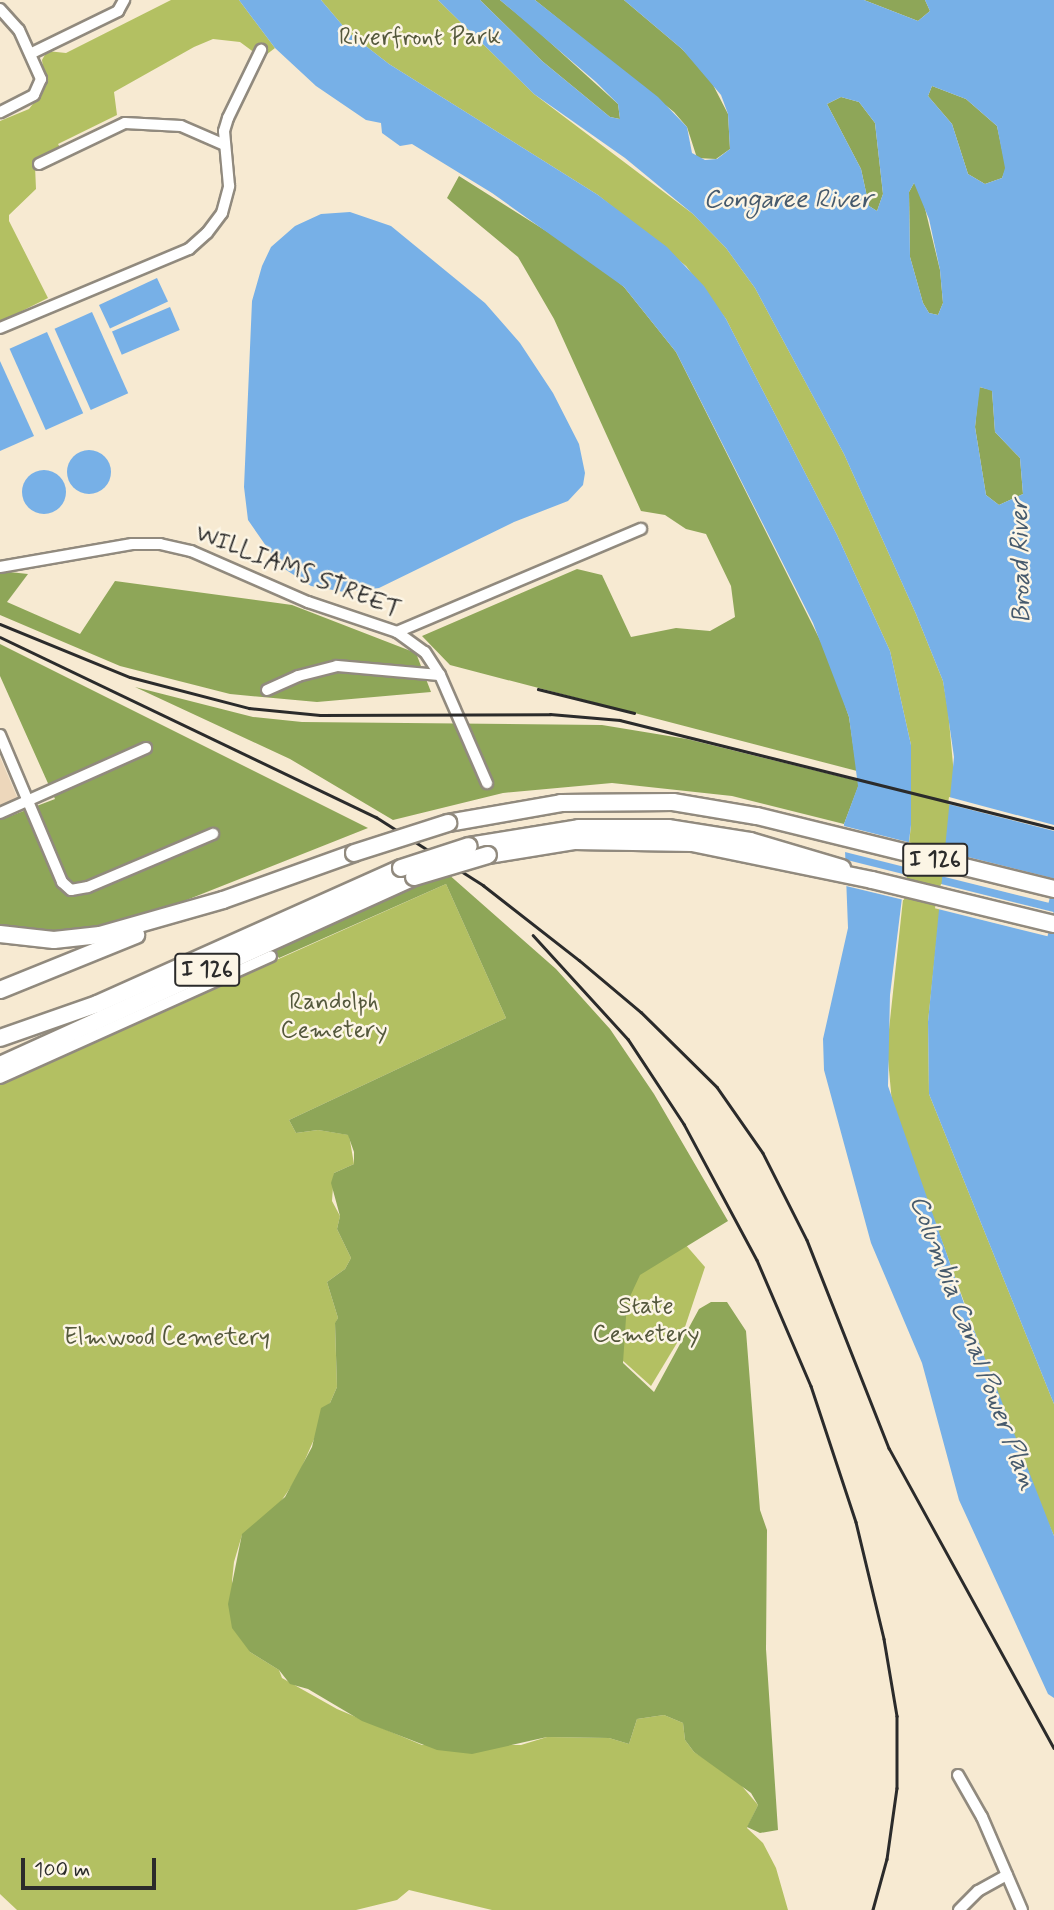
<!DOCTYPE html>
<html>
<head>
<meta charset="utf-8">
<style>
  body { margin:0 }
  #map { position:relative; width:1054px; height:1910px; overflow:hidden; background:#f7ead2; font-family:Mynerve,sans-serif }
  div>[style] { position:absolute }
  [style*='--x'] { left:calc(var(--x)*1px); top:calc(var(--y)*1px); width:calc(var(--w)*1px); rotate:calc(var(--a)*1deg) }
  .built>* { inset:0; background:#edd7bb }
  .green>* { inset:0; background:#b3c062 }
  .forest>* { inset:0; background:#8ea658 }
  .water>* { inset:0; background:#77b0e7; transform-origin:0 0 }
  .round { border-radius:50% }
  .pier>* { inset:0; background:#f7ead2; transform-origin:0 0 }
  .roads { filter:drop-shadow(2px 0 #918a7e) drop-shadow(-2px 0 #918a7e) drop-shadow(0 2px #918a7e) drop-shadow(0 -2px #918a7e) }
  .minor>* { height:10px; margin:-5px; padding:0 5px; transform-origin:5px; border-radius:5px; background:#fff }
  .highway>* { height:16px; margin:-8px; padding:0 8px; transform-origin:8px; border-radius:8px; background:#fff }
  .rail>* { height:2.5px; margin:-1.25px; padding:0 1.25px; transform-origin:1.25px; border-radius:1.25px; background:#2b2b2b }
  .bridges { filter:drop-shadow(2px 0 #918a7e) drop-shadow(-2px 0 #918a7e) drop-shadow(0 2px #918a7e) drop-shadow(0 -2px #918a7e) }
  .highway-bridge>* { height:16px; margin:-8px; padding:0 8px; transform-origin:8px; border-radius:8px; background:#fff }
  span { translate:-50% -50%; white-space:nowrap; text-align:center; line-height:1.15; -webkit-text-stroke:5px #fcf5e5; paint-order:stroke }
  .shield-label span { padding:2px 5px; background:#fcf5e5; border:2px solid; border-radius:5px; -webkit-text-stroke-width:0 }
  .shield-label { font-size:23px; color:#2b2b2b; font-weight:700 }
  .park-label { font-size:24px; color:#54583c }
  .street-label { font-size:24px; color:#2b2b2b }
  .water-label { font-size:26px; color:#465a6d; font-style:italic }
  .scale { position:absolute; left:21px; top:1858px; width:135px; height:32px; box-sizing:border-box; border:4px solid #2b2b2b; border-top:0; padding-left:9px; font-size:21px; line-height:24px; white-space:nowrap; color:#2b2b2b; -webkit-text-stroke:5px #fcf5e5; paint-order:stroke }
</style>
</head>
<body>
<div id="map">
  <div class="built">
    <i style="clip-path:polygon(0 757px,23px 811px,0 820px)"></i>
  </div>
  <div class="green">
    <i style="clip-path:polygon(171px 0,239px 0,275px 48px,262px 58px,240px 42px,213px 39px,194px 47px,114px 92px,117px 115px,58px 144px,61px 149px,35px 166px,36px 189px,9px 215px,9px 221px,48px 298px,0 322px,0 121px,29px 109px,39px 96px,45px 84px,42px 60px,47px 51px,66px 53px)"></i>
    <i style="clip-path:polygon(321px 0,438px 0,534px 94px,693px 214px,726px 248px,755px 288px,844px 454px,916px 614px,943px 681px,948px 710px,954px 775px,928px 1022px,929px 1094px,1054px 1404px,1054px 1536px,1022px 1462px,892px 1103px,887px 1048px,911px 825px,911px 745px,890px 651px,837px 535px,726px 319px,686px 266px,598px 195px,389px 64px,349px 33px)"></i>
    <i style="clip-path:polygon(446px 884px,506px 1018px,289px 1120px,296px 1133px,318px 1130px,349px 1135px,354px 1164px,334px 1173px,332px 1201px,340px 1216px,337px 1229px,351px 1258px,345px 1269px,327px 1282px,338px 1318px,335px 1324px,337px 1387px,297px 1478px,275px 1510px,242px 1535px,234px 1562px,232px 1581px,250px 1652px,279px 1670px,282px 1678px,337px 1709px,422px 1745px,521px 1745px,547px 1737px,609px 1738px,629px 1744px,637px 1719px,664px 1715px,683px 1723px,685px 1740px,694px 1752px,735px 1778px,758px 1805px,747px 1828px,763px 1843px,776px 1868px,788px 1910px,492px 1910px,409px 1890px,397px 1900px,356px 1910px,17px 1910px,0 1894px,0 1084px)"></i>
    <i style="clip-path:polygon(671px 1228px,705px 1267px,683px 1333px,651px 1386px,590px 1331px)"></i>
  </div>
  <div class="forest">
    <i style="clip-path:polygon(480px 0,500px 0,533px 27px,618px 104px,620px 119px,610px 117px,542px 61px)"></i>
    <i style="clip-path:polygon(535px 0,624px 0,682px 49px,710px 79px,728px 114px,730px 149px,716px 159px,697px 158px,687px 127px,674px 112px)"></i>
    <i style="clip-path:polygon(864px 0,925px 0,930px 11px,918px 21px)"></i>
    <i style="clip-path:polygon(932px 86px,966px 99px,997px 126px,1006px 168px,1002px 178px,985px 184px,968px 174px,952px 124px,928px 96px)"></i>
    <i style="clip-path:polygon(841px 97px,859px 102px,875px 123px,883px 194px,877px 211px,869px 206px,861px 169px,827px 104px)"></i>
    <i style="clip-path:polygon(459px 176px,589px 258px,624px 287px,676px 352px,830px 660px,849px 717px,857px 771px,450px 665px,422px 636px,577px 569px,602px 575px,631px 637px,676px 628px,710px 631px,735px 617px,731px 586px,706px 534px,686px 529px,665px 515px,641px 511px,554px 319px,518px 257px,447px 198px)"></i>
    <i style="clip-path:polygon(914px 183px,920px 188px,940px 270px,943px 303px,938px 315px,929px 313px,923px 303px,910px 257px,909px 192px)"></i>
    <i style="clip-path:polygon(979px 387px,992px 390px,995px 432px,1020px 458px,1023px 494px,999px 505px,986px 495px,975px 427px)"></i>
    <i style="clip-path:polygon(0 571px,28px 574px,7px 602px,80px 634px,115px 581px,292px 605px,416px 653px,431px 692px,317px 702px,230px 694px,120px 666px,0 615px)"></i>
    <i style="clip-path:polygon(0 644px,368px 828px,131px 922px,60px 934px,0 928px,0 820px,55px 799px,0 676px)"></i>
    <i style="clip-path:polygon(135px 687px,253px 717px,302px 722px,602px 725px,687px 739px,858px 781px,858px 787px,844px 824px,732px 796px,612px 783px,503px 793px,393px 820px,290px 759px)"></i>
    <i style="clip-path:polygon(447px 873px,556px 969px,610px 1029px,654px 1094px,728px 1221px,640px 1275px,627px 1303px,623px 1363px,654px 1392px,699px 1309px,711px 1302px,727px 1302px,746px 1331px,760px 1510px,767px 1530px,766px 1649px,778px 1830px,760px 1833px,747px 1827px,758px 1805px,751px 1793px,694px 1752px,685px 1740px,683px 1723px,664px 1715px,637px 1719px,629px 1744px,609px 1738px,547px 1737px,472px 1754px,437px 1750px,362px 1721px,308px 1689px,290px 1684px,279px 1670px,250px 1652px,232px 1628px,228px 1604px,242px 1534px,285px 1497px,312px 1447px,321px 1408px,330px 1403px,337px 1387px,335px 1323px,338px 1318px,327px 1282px,345px 1269px,351px 1258px,337px 1229px,340px 1216px,331px 1183px,334px 1173px,354px 1164px,354px 1152px,348px 1135px,318px 1130px,296px 1133px,289px 1120px,506px 1018px,446px 884px,279px 958px,271px 947px,389px 892px)"></i>
  </div>
  <div class="water">
    <i style="clip-path:polygon(239px 0,321px 0,349px 33px,389px 64px,598px 195px,667px 247px,704px 286px,726px 319px,837px 535px,890px 651px,911px 745px,911px 825px,890px 995px,888px 1086px,967px 1312px,1054px 1536px,1054px 1698px,1048px 1694px,959px 1500px,922px 1363px,871px 1243px,824px 1070px,823px 1039px,848px 928px,844px 824px,858px 786px,849px 717px,813px 623px,676px 352px,624px 287px,492px 193px,412px 144px,400px 146px,382px 133px,381px 123px,366px 120px,316px 86px,275px 48px)"></i>
    <i style="clip-path:polygon(evenodd,438px 0,480px 0,542px 61px,610px 117px,620px 119px,618px 104px,596px 82px,500px 0,535px 0,658px 97px,687px 127px,692px 153px,705px 160px,717px 159px,730px 149px,728px 114px,721px 95px,682px 49px,624px 0,864px 0,918px 21px,930px 11px,925px 0,1054px 0,1054px 1404px,929px 1094px,928px 1022px,954px 757px,943px 681px,916px 614px,844px 454px,755px 288px,726px 248px,693px 214px,625px 158px,534px 94px,438px 0,932px 86px,966px 99px,997px 126px,1005px 168px,1002px 178px,985px 184px,968px 174px,952px 124px,928px 96px,932px 86px,438px 0,841px 97px,859px 102px,875px 123px,883px 194px,877px 211px,869px 206px,861px 169px,827px 104px,841px 97px,438px 0,914px 183px,929px 219px,940px 270px,943px 303px,938px 315px,929px 313px,923px 303px,910px 257px,909px 192px,914px 183px,438px 0,980px 387px,992px 391px,995px 432px,1020px 458px,1023px 494px,999px 505px,986px 495px,975px 427px,980px 387px)"></i>
    <i style="clip-path:polygon(350px 212px,391px 226px,485px 303px,520px 343px,553px 393px,579px 444px,585px 473px,583px 485px,568px 501px,514px 522px,379px 588px,344px 592px,311px 586px,280px 566px,248px 520px,244px 487px,252px 301px,262px 266px,271px 247px,295px 226px,321px 214px)"></i>
    <i style="left:157px;top:278px;width:26px;height:64px;rotate:65deg"></i>
    <i style="left:170px;top:307px;width:25px;height:63px;rotate:67deg"></i>
    <i style="left:92px;top:312px;width:89px;height:41px;rotate:66deg"></i>
    <i style="left:47px;top:332px;width:89px;height:41px;rotate:66deg"></i>
    <i style="clip-path:polygon(0 361px,34px 436px,0 451px)"></i>
    <i class="round" style="left:67px;top:450px;width:44px;height:44px"></i>
    <i class="round" style="left:22px;top:470px;width:44px;height:44px"></i>
  </div>
  <div class="pier">
    <i style="clip-path:polygon(949px 797px,1054px 825px,1054px 831px,948px 804px)"></i>
    <i style="left:840px;top:825px;width:74px;height:25px;rotate:14deg"></i>
    <i style="left:944px;top:851px;width:114px;height:25px;rotate:14deg"></i>
    <i style="clip-path:polygon(839px 858px,907px 875px,904px 900px,842px 885px)"></i>
    <i style="left:941px;top:884px;width:116px;height:25px;rotate:14deg"></i>
  </div>
  <div class="roads">
    <div class="minor">
      <i style="--x:0;--y:9;--w:28;--a:48"></i>
      <i style="--x:19;--y:30;--w:54;--a:65.8"></i>
      <i style="--x:41;--y:79;--w:17;--a:114"></i>
      <i style="--x:34;--y:95;--w:38;--a:153"></i>
      <i style="--x:32;--y:53;--w:96;--a:-26"></i>
      <i style="--x:118;--y:11;--w:13;--a:-61"></i>
      <i style="--x:39;--y:164;--w:95;--a:-25.5"></i>
      <i style="--x:125;--y:123;--w:56;--a:3.1"></i>
      <i style="--x:181;--y:126;--w:48;--a:23.4"></i>
      <i style="--x:0;--y:328;--w:205;--a:-22.7"></i>
      <i style="--x:189;--y:249;--w:24;--a:-42"></i>
      <i style="--x:207;--y:233;--w:25;--a:-53"></i>
      <i style="--x:222;--y:213;--w:28;--a:-75"></i>
      <i style="--x:229;--y:186;--w:55;--a:-95.2"></i>
      <i style="--x:224;--y:131;--w:14;--a:-73"></i>
      <i style="--x:228;--y:118;--w:76;--a:-64.1"></i>
      <i style="--x:0;--y:567;--w:134;--a:-9.9"></i>
      <i style="--x:132;--y:544;--w:28;--a:0"></i>
      <i style="--x:160;--y:544;--w:32;--a:13"></i>
      <i style="--x:191;--y:551;--w:128;--a:23.6"></i>
      <i style="--x:308;--y:602;--w:94;--a:18.6"></i>
      <i style="--x:397;--y:632;--w:34;--a:36"></i>
      <i style="--x:425;--y:652;--w:27;--a:57"></i>
      <i style="--x:440;--y:675;--w:118;--a:66.5"></i>
      <i style="--x:397;--y:632;--w:265;--a:-22.9"></i>
      <i style="--x:267;--y:690;--w:34;--a:-24"></i>
      <i style="--x:298;--y:676;--w:40;--a:-14.4"></i>
      <i style="--x:337;--y:666;--w:103;--a:5"></i>
      <i style="--x:0;--y:735;--w:160;--a:67.1"></i>
      <i style="--x:62;--y:882;--w:12;--a:42"></i>
      <i style="--x:71;--y:890;--w:17;--a:-10"></i>
      <i style="--x:88;--y:887;--w:136;--a:-23"></i>
      <i style="--x:0;--y:813;--w:160;--a:-24"></i>
      <i style="--x:0;--y:1078;--w:297;--a:-24.2"></i>
      <i style="--x:958;--y:1775;--w:48;--a:60.3"></i>
      <i style="--x:982;--y:1817;--w:101;--a:66.7"></i>
      <i style="--x:959;--y:1910;--w:27;--a:-45"></i>
      <i style="--x:978;--y:1891;--w:33;--a:-29"></i>
    </div>
    <div class="highway">
      <i style="--x:448;--y:823;--w:115;--a:-10"></i>
      <i style="--x:561;--y:803;--w:112;--a:-0.5"></i>
      <i style="--x:673;--y:802;--w:85;--a:9.5"></i>
      <i style="--x:757;--y:816;--w:306;--a:13.8"></i>
      <i style="--x:469;--y:846;--w:111;--a:-9.3"></i>
      <i style="--x:579;--y:828;--w:89;--a:0"></i>
      <i style="--x:668;--y:828;--w:83;--a:9"></i>
      <i style="--x:750;--y:841;--w:96;--a:16.4"></i>
      <i style="--x:488;--y:855;--w:87;--a:-9.2"></i>
      <i style="--x:574;--y:841;--w:118;--a:1"></i>
      <i style="--x:692;--y:843;--w:184;--a:11.6"></i>
      <i style="--x:872;--y:880;--w:187;--a:13.6"></i>
      <i style="--x:0;--y:934;--w:54;--a:6.3"></i>
      <i style="--x:54;--y:940;--w:46;--a:-6.2"></i>
      <i style="--x:100;--y:935;--w:128;--a:-15.9"></i>
      <i style="--x:223;--y:900;--w:139;--a:-19.7"></i>
      <i style="--x:0;--y:990;--w:147;--a:-22"></i>
      <i style="--x:0;--y:1038;--w:103;--a:-19.3"></i>
      <i style="--x:97;--y:1004;--w:333;--a:-24.1"></i>
      <i style="--x:0;--y:1065;--w:455;--a:-24.4"></i>
    </div>
  </div>
  <div class="rail">
    <i style="--x:0;--y:624;--w:140;--a:22.2"></i>
    <i style="--x:130;--y:677;--w:123;--a:14.6"></i>
    <i style="--x:249;--y:708;--w:71;--a:5.6"></i>
    <i style="--x:320;--y:715;--w:230;--a:-0.2"></i>
    <i style="--x:550;--y:714;--w:70;--a:4.9"></i>
    <i style="--x:620;--y:720;--w:447;--a:14"></i>
    <i style="--x:0;--y:637;--w:417;--a:25.6"></i>
    <i style="--x:376;--y:817;--w:127;--a:32.4"></i>
    <i style="--x:483;--y:885;--w:122;--a:38"></i>
    <i style="--x:579;--y:960;--w:81;--a:40"></i>
    <i style="--x:641;--y:1012;--w:107;--a:44.6"></i>
    <i style="--x:717;--y:1087;--w:80;--a:55.1"></i>
    <i style="--x:763;--y:1153;--w:97;--a:63.2"></i>
    <i style="--x:807;--y:1240;--w:224;--a:68.5"></i>
    <i style="--x:889;--y:1448;--w:342;--a:61.2"></i>
    <i style="--x:538;--y:689;--w:99;--a:14"></i>
    <i style="--x:533;--y:935;--w:141;--a:47.6"></i>
    <i style="--x:628;--y:1039;--w:102;--a:56.6"></i>
    <i style="--x:684;--y:1124;--w:154;--a:61.8"></i>
    <i style="--x:757;--y:1260;--w:137;--a:66.8"></i>
    <i style="--x:811;--y:1386;--w:143;--a:71.7"></i>
    <i style="--x:856;--y:1522;--w:120;--a:76.5"></i>
    <i style="--x:884;--y:1639;--w:78;--a:80.4"></i>
    <i style="--x:897;--y:1716;--w:72;--a:90"></i>
    <i style="--x:897;--y:1788;--w:72;--a:98"></i>
    <i style="--x:887;--y:1859;--w:53;--a:105.4"></i>
  </div>
  <div class="bridges">
    <div class="highway-bridge">
      <i style="--x:354;--y:853;--w:99;--a:-17.7"></i>
      <i style="--x:401;--y:868;--w:71;--a:-17.9"></i>
      <i style="--x:414;--y:877;--w:77;--a:-16.6"></i>
    </div>
  </div>
  <div class="shield-label">
    <span style="left:935px;top:860px">I 126</span>
    <span style="left:207px;top:970px">I 126</span>
  </div>
  <div class="park-label">
    <span style="left:420px;top:38px">Riverfront Park</span>
    <span style="left:334px;top:1017px">Randolph<br>Cemetery</span>
    <span style="left:646px;top:1321px">State<br>Cemetery</span>
    <span style="left:167px;top:1338px">Elmwood Cemetery</span>
  </div>
  <div class="street-label">
    <span style="left:298px;top:572px;rotate:21deg">WILLIAMS STREET</span>
  </div>
  <div class="water-label">
    <span style="left:788px;top:201px">Congaree River</span>
    <span style="left:1022px;top:561px;rotate:-91deg">Broad River</span>
    <span style="left:972px;top:1343px;rotate:69deg">Columbia Canal Power Plan</span>
  </div>
  <div class="scale">100 m</div>
</div>
</body>
</html>
